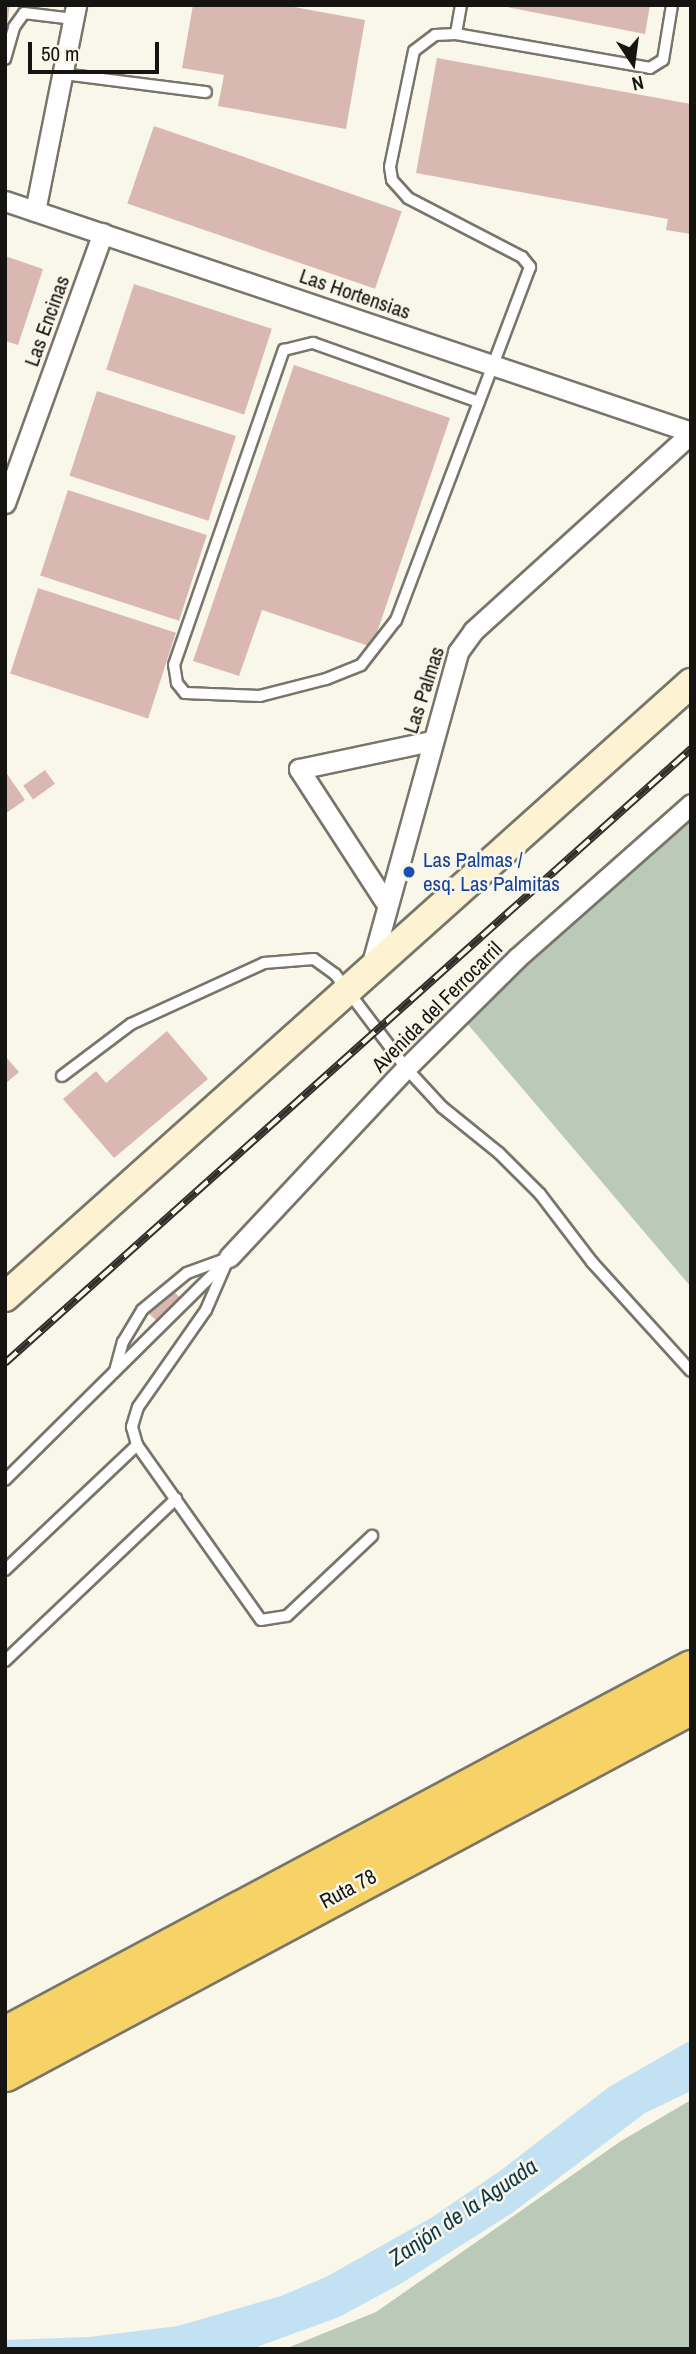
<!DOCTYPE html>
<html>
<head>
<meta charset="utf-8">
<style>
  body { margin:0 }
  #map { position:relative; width:696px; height:2354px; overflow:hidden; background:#f9f6ea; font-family:"Archivo Narrow",sans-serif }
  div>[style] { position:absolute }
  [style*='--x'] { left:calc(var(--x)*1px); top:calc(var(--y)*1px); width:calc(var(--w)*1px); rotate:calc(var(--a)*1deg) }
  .green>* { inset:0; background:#bac9b8 }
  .water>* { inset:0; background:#c2e1f2 }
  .building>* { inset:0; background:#dab8b2; transform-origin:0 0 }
  .roads { filter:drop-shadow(2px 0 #78756a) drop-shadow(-2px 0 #78756a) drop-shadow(0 2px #78756a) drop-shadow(0 -2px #78756a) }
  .lane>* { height:10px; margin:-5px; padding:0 5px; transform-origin:5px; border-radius:5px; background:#fff }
  .street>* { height:19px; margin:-9.5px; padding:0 9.5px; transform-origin:9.5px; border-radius:9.5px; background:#fff }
  .secondary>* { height:28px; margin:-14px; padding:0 14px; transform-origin:14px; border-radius:14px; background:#fdf2d1 }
  .highway>* { height:37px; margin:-18.5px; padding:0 18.5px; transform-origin:18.5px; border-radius:18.5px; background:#f7d266 }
  .rail>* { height:8px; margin-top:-4px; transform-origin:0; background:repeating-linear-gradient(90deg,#f9f6ea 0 16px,#312f2a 0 32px); box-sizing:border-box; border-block:2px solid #312f2a }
  .dots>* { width:19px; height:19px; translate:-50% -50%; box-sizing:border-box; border:4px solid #f9f6ea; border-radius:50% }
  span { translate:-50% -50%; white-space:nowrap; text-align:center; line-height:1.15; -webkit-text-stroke:5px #f9f6ea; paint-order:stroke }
  .street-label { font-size:21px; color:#151410 }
  .transit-label { font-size:21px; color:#164399 }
  .left { translate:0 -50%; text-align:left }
  .water-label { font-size:23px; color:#0d374a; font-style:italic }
  .frame { position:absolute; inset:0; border:7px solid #151410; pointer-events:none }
  .north { position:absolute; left:598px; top:28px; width:70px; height:70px; -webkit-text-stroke:5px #f9f6ea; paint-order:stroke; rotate:167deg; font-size:19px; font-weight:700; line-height:28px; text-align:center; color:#151410 }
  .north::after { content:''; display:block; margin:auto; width:24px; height:32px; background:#151410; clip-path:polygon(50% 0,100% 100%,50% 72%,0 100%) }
  .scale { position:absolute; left:28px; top:42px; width:131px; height:32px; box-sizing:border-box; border:4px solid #151410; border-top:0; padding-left:9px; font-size:21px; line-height:24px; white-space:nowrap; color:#151410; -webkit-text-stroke:5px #f9f6ea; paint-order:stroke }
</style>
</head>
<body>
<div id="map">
  <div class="green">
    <i style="clip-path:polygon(691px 820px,691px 1287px,465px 1021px)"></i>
    <i style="clip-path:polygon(691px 2100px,691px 2349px,285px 2349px,376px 2312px,621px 2141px)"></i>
  </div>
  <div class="water">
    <i style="clip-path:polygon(691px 2040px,691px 2091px,645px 2113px,512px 2213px,402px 2283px,339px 2317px,251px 2349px,5px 2349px,5px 2340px,89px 2337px,178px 2326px,281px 2296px,326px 2277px,431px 2218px,500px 2171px,609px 2087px)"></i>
  </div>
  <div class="building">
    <i style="clip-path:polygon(5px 5px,10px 5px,7px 26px,5px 26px)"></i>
    <i style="clip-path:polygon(193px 5px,283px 5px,365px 20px,346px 129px,218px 106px,224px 75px,182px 68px)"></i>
    <i style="clip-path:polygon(497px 5px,650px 5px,645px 34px)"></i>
    <i style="clip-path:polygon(437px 58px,691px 104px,691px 234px,666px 230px,668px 219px,416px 173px)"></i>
    <i style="left:154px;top:126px;width:262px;height:82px;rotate:19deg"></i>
    <i style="clip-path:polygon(5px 256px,43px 269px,18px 345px,5px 341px)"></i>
    <i style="left:134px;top:284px;width:145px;height:90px;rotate:18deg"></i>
    <i style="clip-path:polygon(294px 365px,450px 418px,372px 647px,262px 610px,239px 676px,193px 661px)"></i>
    <i style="left:97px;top:391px;width:146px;height:89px;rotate:18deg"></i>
    <i style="left:68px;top:490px;width:146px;height:90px;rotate:18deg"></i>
    <i style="left:38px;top:588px;width:145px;height:90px;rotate:18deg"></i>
    <i style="left:45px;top:770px;width:17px;height:27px;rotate:54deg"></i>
    <i style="clip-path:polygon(5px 771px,25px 800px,5px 814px)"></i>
    <i style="clip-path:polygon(167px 1031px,208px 1079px,114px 1158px,63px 1099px,96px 1071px,106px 1083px)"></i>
    <i style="clip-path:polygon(5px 1056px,19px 1072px,5px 1084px)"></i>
    <i style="left:171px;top:1289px;width:16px;height:33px;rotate:43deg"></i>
  </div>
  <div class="roads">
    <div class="lane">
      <i style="--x:461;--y:5;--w:29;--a:100"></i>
      <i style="--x:456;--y:34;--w:21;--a:177"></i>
      <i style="--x:435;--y:35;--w:26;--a:143"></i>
      <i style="--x:414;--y:51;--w:118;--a:101.7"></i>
      <i style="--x:390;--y:167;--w:13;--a:81"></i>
      <i style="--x:392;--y:180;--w:24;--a:48"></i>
      <i style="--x:408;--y:198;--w:128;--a:27.4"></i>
      <i style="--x:522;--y:257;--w:13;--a:51"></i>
      <i style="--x:530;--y:267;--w:105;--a:110.7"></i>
      <i style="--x:493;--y:365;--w:273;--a:110.8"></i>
      <i style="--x:396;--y:620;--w:57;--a:127.9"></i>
      <i style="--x:361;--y:665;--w:38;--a:158"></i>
      <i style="--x:326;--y:679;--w:68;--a:165.6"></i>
      <i style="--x:260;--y:696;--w:75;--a:-177.7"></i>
      <i style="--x:185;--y:693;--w:13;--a:-129"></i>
      <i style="--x:177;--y:683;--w:18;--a:-99"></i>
      <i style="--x:174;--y:665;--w:334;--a:-70.8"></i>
      <i style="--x:284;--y:350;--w:30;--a:-14"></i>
      <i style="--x:313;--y:343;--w:176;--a:19.6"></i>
      <i style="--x:456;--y:34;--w:197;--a:9.9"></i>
      <i style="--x:650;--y:68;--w:15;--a:-32"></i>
      <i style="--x:663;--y:60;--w:56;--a:-80.7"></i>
      <i style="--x:5;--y:59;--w:33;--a:-74"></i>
      <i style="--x:14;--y:27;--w:17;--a:-54"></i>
      <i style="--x:24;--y:13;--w:50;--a:6.8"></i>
      <i style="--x:63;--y:74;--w:144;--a:7.2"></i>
      <i style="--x:62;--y:1076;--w:86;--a:-37"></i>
      <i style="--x:131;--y:1024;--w:146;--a:-24.6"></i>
      <i style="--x:264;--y:963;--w:50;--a:-4.6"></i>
      <i style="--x:314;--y:959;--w:26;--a:36"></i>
      <i style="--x:335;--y:974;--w:118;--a:52.9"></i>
      <i style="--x:406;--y:1068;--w:53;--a:47.3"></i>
      <i style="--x:442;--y:1107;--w:73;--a:38.9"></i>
      <i style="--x:499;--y:1153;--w:58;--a:45"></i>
      <i style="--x:540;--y:1194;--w:86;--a:52.6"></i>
      <i style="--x:592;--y:1262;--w:147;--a:47.8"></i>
      <i style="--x:229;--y:1257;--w:58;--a:113.5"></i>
      <i style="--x:206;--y:1310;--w:118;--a:125"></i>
      <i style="--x:138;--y:1407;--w:21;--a:107"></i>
      <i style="--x:132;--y:1427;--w:19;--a:74"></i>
      <i style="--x:137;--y:1445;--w:214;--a:54.7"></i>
      <i style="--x:261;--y:1620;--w:26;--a:-9"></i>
      <i style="--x:287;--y:1616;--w:117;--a:-43.3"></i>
      <i style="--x:115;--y:1371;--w:30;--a:-75"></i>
      <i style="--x:123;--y:1342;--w:37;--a:-59"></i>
      <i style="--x:142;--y:1310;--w:58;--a:-39.4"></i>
      <i style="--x:187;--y:1273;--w:44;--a:-20.1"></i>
      <i style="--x:5;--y:1480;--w:308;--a:-44.7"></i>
      <i style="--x:5;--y:1570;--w:182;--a:-43.4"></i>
      <i style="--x:5;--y:1661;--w:236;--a:-43.5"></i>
    </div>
    <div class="street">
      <i style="--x:5;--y:201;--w:724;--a:18.61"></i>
      <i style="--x:35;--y:211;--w:210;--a:-78.7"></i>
      <i style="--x:5;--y:503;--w:287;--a:-70.1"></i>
      <i style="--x:386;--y:903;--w:160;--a:-123"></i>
      <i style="--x:299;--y:769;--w:135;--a:-12"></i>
      <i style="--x:370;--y:970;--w:330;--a:-74.5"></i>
      <i style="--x:458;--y:652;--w:26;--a:-54"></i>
      <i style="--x:473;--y:631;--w:294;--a:-42.2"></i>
      <i style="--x:229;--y:1257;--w:259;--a:-46.9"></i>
      <i style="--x:406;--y:1068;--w:156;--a:-44.7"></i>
      <i style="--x:517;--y:958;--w:232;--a:-41.5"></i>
    </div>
    <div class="secondary">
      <i style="--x:5;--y:1297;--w:921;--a:-41.83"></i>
    </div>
    <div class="highway">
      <i style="--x:5;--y:2035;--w:778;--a:-28.08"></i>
      <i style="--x:5;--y:2072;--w:778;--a:-28.15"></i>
    </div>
  </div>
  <div class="rail">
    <i style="--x:5;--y:1363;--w:921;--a:-41.83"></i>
  </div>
  <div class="dots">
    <i style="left:409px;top:872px;background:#1a4fb4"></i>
  </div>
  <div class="street-label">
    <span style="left:355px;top:294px;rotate:19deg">Las Hortensias</span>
    <span style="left:47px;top:321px;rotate:-70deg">Las Encinas</span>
    <span style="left:424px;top:690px;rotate:-72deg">Las Palmas</span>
    <span style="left:437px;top:1007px;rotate:-45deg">Avenida del Ferrocarril</span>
    <span style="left:348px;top:1889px;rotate:-28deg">Ruta 78</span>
  </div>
  <div class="transit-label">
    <span class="left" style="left:423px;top:872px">Las Palmas /<br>esq. Las Palmitas</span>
  </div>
  <div class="water-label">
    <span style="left:463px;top:2212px;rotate:-34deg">Zanjón de la Aguada</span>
  </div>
  <div class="frame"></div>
  <div class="north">N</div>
  <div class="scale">50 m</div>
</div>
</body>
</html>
